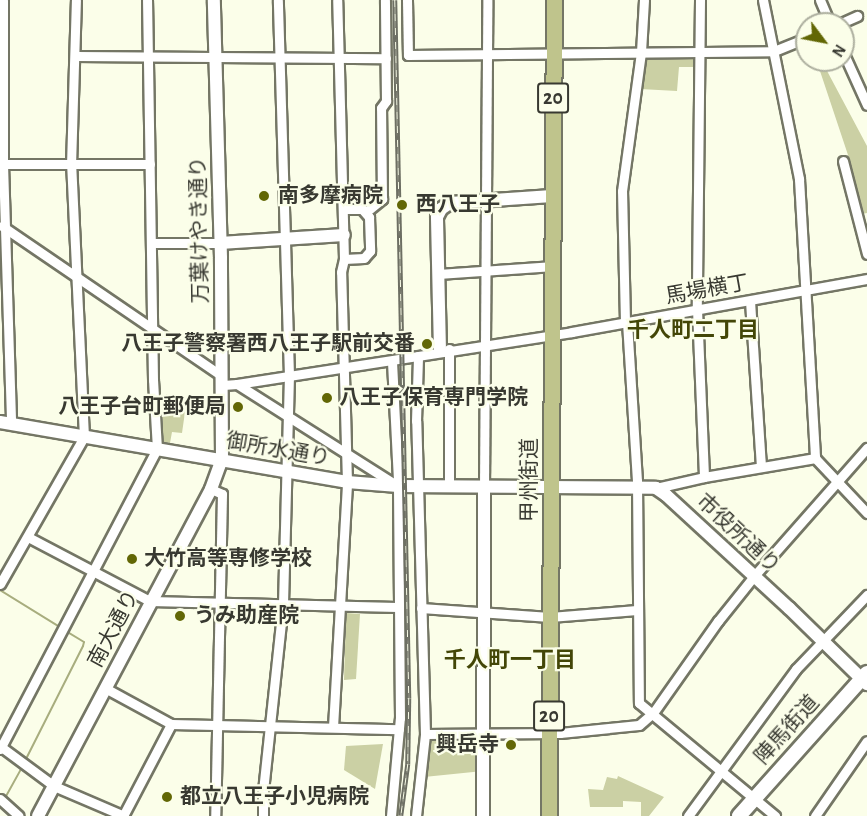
<!DOCTYPE html>
<html>
<head>
<meta charset="utf-8">
<style>
  body { margin:0 }
  #map { position:relative; width:867px; height:816px; overflow:hidden; background:#fbfee9; font-family:"Alegreya Sans","Noto Sans JP",sans-serif }
  div>[style] { position:absolute }
  [style*='--x'] { left:calc(var(--x)*1px); top:calc(var(--y)*1px); width:calc(var(--w)*1px); rotate:calc(var(--a)*1deg) }
  .green>* { inset:0; background:#cbd0a4 }
  .stream>* { height:2px; margin:-1px; padding:0 1px; transform-origin:1px; border-radius:1px; background:#a8ad7e }
  .roads { filter:drop-shadow(2px 0 #747665) drop-shadow(-2px 0 #747665) drop-shadow(0 2px #747665) drop-shadow(0 -2px #747665) }
  .minor>* { height:9px; margin:-4.5px; padding:0 4.5px; transform-origin:4.5px; border-radius:4.5px; background:#fff }
  .tertiary>* { height:12px; margin:-6px; padding:0 6px; transform-origin:6px; border-radius:6px; background:#fff }
  .secondary>* { height:14px; margin:-7px; padding:0 7px; transform-origin:7px; border-radius:7px; background:#fff }
  .trunk>* { height:15px; margin:-7.5px; padding:0 7.5px; transform-origin:7.5px; border-radius:7.5px; background:#bfc48c }
  .rail>* { height:4.5px; margin-top:-2.25px; transform-origin:0; background:repeating-linear-gradient(90deg,#fbfee9 0 7px,#6d6f63 0 14px); box-sizing:border-box; border-block:2px solid #6d6f63 }
  .dots>* { width:16px; height:16px; translate:-50% -50%; box-sizing:border-box; border:3px solid #fbfee9; border-radius:50% }
  span { translate:-50% -50%; white-space:nowrap; text-align:center; line-height:1.15; -webkit-text-stroke:4.5px #fbfee9; paint-order:stroke }
  .shield-label span { padding:2px 4px; background:#fbfee9; border:2px solid; border-radius:4px; -webkit-text-stroke-width:0 }
  .shield-label { font-size:20px; color:#383931; font-weight:700 }
  .poi-label { font-size:21px; color:#383931; font-weight:700 }
  .left { translate:0 -50%; text-align:left }
  .right { translate:-100% -50%; text-align:right }
  .street-label { font-size:21px; color:#383931 }
  .neighbourhood-label { font-size:22px; color:#434607; font-weight:700 }
  .north { position:absolute; left:795px; top:12px; width:60px; height:60px; box-sizing:border-box; background:#fbfee9; border:2px solid #adaf9f; border-radius:50%; rotate:122deg; font-size:16px; font-weight:700; line-height:24px; text-align:center; color:#383931 }
  .north::after { content:''; display:block; margin:auto; width:21px; height:27px; background:#626705; clip-path:polygon(50% 0,100% 100%,50% 72%,0 100%) }
</style>
</head>
<body>
<div id="map">
  <div class="green">
    <i style="clip-path:polygon(644px 55px,691px 56px,696px 60px,696px 67px,679px 67px,677px 91px,640px 89px)"></i>
    <i style="clip-path:polygon(826px 69px,867px 146px,867px 213px,857px 215px,843px 161px,849px 158px,820px 71px)"></i>
    <i style="clip-path:polygon(166px 394px,186px 405px,182px 433px,172px 432px,170px 443px,163px 442px,162px 407px,167px 406px)"></i>
    <i style="clip-path:polygon(346px 613px,360px 614px,356px 679px,344px 680px)"></i>
    <i style="clip-path:polygon(483px 734px,483px 771px,424px 777px,429px 737px)"></i>
    <i style="clip-path:polygon(383px 744px,375px 789px,344px 770px,346px 746px)"></i>
    <i style="clip-path:polygon(618px 776px,664px 797px,649px 816px,641px 816px,641px 802px,623px 801px,623px 807px,590px 807px,588px 789px,603px 790px,607px 777px,617px 779px)"></i>
  </div>
  <div class="stream">
    <i style="--x:0;--y:590;--w:70;--a:31.7"></i>
    <i style="--x:27;--y:757;--w:124;--a:-63.2"></i>
    <i style="--x:83;--y:646;--w:4;--a:-76"></i>
    <i style="--x:84;--y:642;--w:21;--a:-149"></i>
    <i style="--x:5;--y:798;--w:35;--a:-61"></i>
  </div>
  <div class="roads">
    <div class="minor">
      <i style="--x:3;--y:0;--w:164;--a:90"></i>
      <i style="--x:3;--y:164;--w:260;--a:88.2"></i>
      <i style="--x:407;--y:0;--w:55;--a:89"></i>
      <i style="--x:408;--y:55;--w:366;--a:-0.6"></i>
      <i style="--x:774;--y:51;--w:35;--a:-22"></i>
      <i style="--x:700;--y:0;--w:309;--a:90.6"></i>
      <i style="--x:697;--y:309;--w:168;--a:87.6"></i>
      <i style="--x:763;--y:0;--w:183;--a:78.6"></i>
      <i style="--x:799;--y:179;--w:279;--a:86.7"></i>
      <i style="--x:815;--y:458;--w:76;--a:46.6"></i>
      <i style="--x:820;--y:0;--w:26;--a:67"></i>
      <i style="--x:839;--y:24;--w:20;--a:-24"></i>
      <i style="--x:843;--y:52;--w:58;--a:65.6"></i>
      <i style="--x:76;--y:56;--w:310;--a:0.4"></i>
      <i style="--x:843;--y:161;--w:96;--a:75.5"></i>
      <i style="--x:3;--y:164;--w:147;--a:0"></i>
      <i style="--x:343;--y:209;--w:19;--a:0"></i>
      <i style="--x:362;--y:209;--w:11;--a:49"></i>
      <i style="--x:369;--y:217;--w:34;--a:88"></i>
      <i style="--x:370;--y:251;--w:9;--a:131"></i>
      <i style="--x:364;--y:258;--w:20;--a:177"></i>
      <i style="--x:366;--y:212;--w:21;--a:-39"></i>
      <i style="--x:382;--y:199;--w:91;--a:-90.6"></i>
      <i style="--x:381;--y:108;--w:9;--a:-54"></i>
      <i style="--x:386;--y:101;--w:101;--a:-90.6"></i>
      <i style="--x:2;--y:226;--w:266;--a:34.3"></i>
      <i style="--x:152;--y:243;--w:68;--a:0"></i>
      <i style="--x:439;--y:274;--w:114;--a:-4"></i>
      <i style="--x:750;--y:301;--w:166;--a:86.2"></i>
      <i style="--x:625;--y:322;--w:131;--a:-91.3"></i>
      <i style="--x:622;--y:191;--w:140;--a:-82.2"></i>
      <i style="--x:641;--y:52;--w:52;--a:-86.7"></i>
      <i style="--x:627;--y:322;--w:159;--a:86.4"></i>
      <i style="--x:637;--y:481;--w:222;--a:89.5"></i>
      <i style="--x:639;--y:703;--w:177;--a:39.7"></i>
      <i style="--x:237;--y:384;--w:339;--a:-8.8"></i>
      <i style="--x:572;--y:332;--w:300;--a:-10.2"></i>
      <i style="--x:223;--y:385;--w:14;--a:-4"></i>
      <i style="--x:237;--y:384;--w:191;--a:32.4"></i>
      <i style="--x:449;--y:486;--w:137;--a:-90"></i>
      <i style="--x:484;--y:487;--w:487;--a:-89.6"></i>
      <i style="--x:656;--y:488;--w:49;--a:-12.9"></i>
      <i style="--x:704;--y:477;--w:113;--a:-9.7"></i>
      <i style="--x:211;--y:489;--w:12;--a:24"></i>
      <i style="--x:222;--y:494;--w:322;--a:91.2"></i>
      <i style="--x:28;--y:537;--w:138;--a:27.7"></i>
      <i style="--x:150;--y:601;--w:247;--a:1.4"></i>
      <i style="--x:0;--y:584;--w:169;--a:-60.3"></i>
      <i style="--x:84;--y:437;--w:271;--a:-92.7"></i>
      <i style="--x:71;--y:166;--w:166;--a:-88.3"></i>
      <i style="--x:421;--y:608;--w:129;--a:4"></i>
      <i style="--x:550;--y:617;--w:87;--a:-4.6"></i>
      <i style="--x:105;--y:688;--w:75;--a:28.6"></i>
      <i style="--x:171;--y:724;--w:228;--a:1.3"></i>
      <i style="--x:333;--y:727;--w:245;--a:-86.7"></i>
      <i style="--x:347;--y:482;--w:210;--a:-91.6"></i>
      <i style="--x:341;--y:272;--w:13;--a:-77"></i>
      <i style="--x:344;--y:259;--w:259;--a:-91.5"></i>
      <i style="--x:425;--y:734;--w:135;--a:-0.4"></i>
      <i style="--x:560;--y:733;--w:79;--a:-5.8"></i>
      <i style="--x:639;--y:725;--w:18;--a:-41"></i>
      <i style="--x:653;--y:713;--w:113;--a:-54.8"></i>
      <i style="--x:718;--y:621;--w:58;--a:-51.3"></i>
      <i style="--x:754;--y:576;--w:171;--a:-48.6"></i>
      <i style="--x:0;--y:746;--w:67;--a:36.5"></i>
      <i style="--x:54;--y:786;--w:76;--a:23.2"></i>
      <i style="--x:0;--y:749;--w:339;--a:-62.4"></i>
      <i style="--x:157;--y:449;--w:69;--a:-93.3"></i>
      <i style="--x:153;--y:380;--w:380;--a:-90.9"></i>
      <i style="--x:0;--y:799;--w:25;--a:42"></i>
      <i style="--x:123;--y:816;--w:104;--a:-62.4"></i>
      <i style="--x:263;--y:816;--w:25;--a:-90"></i>
      <i style="--x:263;--y:791;--w:188;--a:-83.9"></i>
      <i style="--x:283;--y:604;--w:228;--a:-88.5"></i>
      <i style="--x:289;--y:376;--w:376;--a:-91.7"></i>
      <i style="--x:391;--y:816;--w:98;--a:-84.8"></i>
      <i style="--x:400;--y:718;--w:238;--a:-90.5"></i>
      <i style="--x:398;--y:480;--w:119;--a:-92.9"></i>
      <i style="--x:416;--y:816;--w:82;--a:-83.7"></i>
      <i style="--x:425;--y:734;--w:313;--a:-91.6"></i>
      <i style="--x:416;--y:421;--w:65;--a:-88.2"></i>
      <i style="--x:688;--y:816;--w:182;--a:-53.7"></i>
      <i style="--x:796;--y:669;--w:103;--a:-46.2"></i>
      <i style="--x:815;--y:816;--w:91;--a:-55.3"></i>
    </div>
    <div class="tertiary">
      <i style="--x:220;--y:243;--w:124;--a:-3.7"></i>
      <i style="--x:440;--y:351;--w:134;--a:-91.3"></i>
      <i style="--x:437;--y:217;--w:9;--a:-63"></i>
      <i style="--x:441;--y:209;--w:11;--a:-34"></i>
      <i style="--x:450;--y:203;--w:102;--a:-3.9"></i>
      <i style="--x:0;--y:422;--w:352;--a:9.8"></i>
      <i style="--x:347;--y:482;--w:51;--a:4.5"></i>
      <i style="--x:398;--y:486;--w:258;--a:0.4"></i>
      <i style="--x:656;--y:488;--w:12;--a:35"></i>
      <i style="--x:666;--y:495;--w:167;--a:42.6"></i>
      <i style="--x:789;--y:608;--w:109;--a:44.3"></i>
      <i style="--x:38;--y:816;--w:370;--a:-62.1"></i>
      <i style="--x:211;--y:489;--w:32;--a:-70"></i>
      <i style="--x:222;--y:459;--w:201;--a:-90.3"></i>
      <i style="--x:221;--y:258;--w:258;--a:-91.6"></i>
      <i style="--x:483;--y:816;--w:329;--a:-89.8"></i>
    </div>
    <div class="secondary">
      <i style="--x:739;--y:816;--w:192;--a:-48.2"></i>
    </div>
    <div class="trunk">
      <i style="--x:549;--y:816;--w:816;--a:-89.65"></i>
    </div>
  </div>
  <div class="rail">
    <i style="--x:395;--y:0;--w:698;--a:88.85"></i>
    <i style="--x:409;--y:698;--w:66;--a:90.9"></i>
    <i style="--x:408;--y:764;--w:52;--a:97.7"></i>
  </div>
  <div class="dots">
    <i style="left:264px;top:196px;background:#626705"></i>
    <i style="left:402px;top:205px;background:#626705"></i>
    <i style="left:427px;top:344px;background:#626705"></i>
    <i style="left:327px;top:398px;background:#626705"></i>
    <i style="left:238px;top:407px;background:#626705"></i>
    <i style="left:132px;top:559px;background:#626705"></i>
    <i style="left:180px;top:616px;background:#626705"></i>
    <i style="left:511px;top:745px;background:#626705"></i>
    <i style="left:167px;top:797px;background:#626705"></i>
  </div>
  <div class="shield-label">
    <span style="left:553px;top:98px">20</span>
    <span style="left:549px;top:716px">20</span>
  </div>
  <div class="poi-label">
    <span class="left" style="left:278px;top:196px">南多摩病院</span>
    <span class="left" style="left:416px;top:205px">西八王子</span>
    <span class="right" style="left:415px;top:344px">八王子警察署西八王子駅前交番</span>
    <span class="left" style="left:339px;top:398px">八王子保育専門学院</span>
    <span class="right" style="left:226px;top:407px">八王子台町郵便局</span>
    <span class="left" style="left:144px;top:559px">大竹高等専修学校</span>
    <span class="left" style="left:194px;top:616px">うみ助産院</span>
    <span class="right" style="left:499px;top:745px">興岳寺</span>
    <span class="left" style="left:180px;top:797px">都立八王子小児病院</span>
  </div>
  <div class="street-label">
    <span style="left:200px;top:230px;rotate:-91deg">万葉けやき通り</span>
    <span style="left:707px;top:290px;rotate:-10deg">馬場横丁</span>
    <span style="left:278px;top:450px;rotate:10deg">御所水通り</span>
    <span style="left:530px;top:480px;rotate:-90deg">甲州街道</span>
    <span style="left:738px;top:534px;rotate:43deg">市役所通り</span>
    <span style="left:114px;top:629px;rotate:-62deg">南大通り</span>
    <span style="left:787px;top:730px;rotate:-48deg">陣馬街道</span>
  </div>
  <div class="neighbourhood-label">
    <span style="left:693px;top:331px">千人町二丁目</span>
    <span style="left:510px;top:661px">千人町一丁目</span>
  </div>
  <div class="north">N</div>
</div>
</body>
</html>
